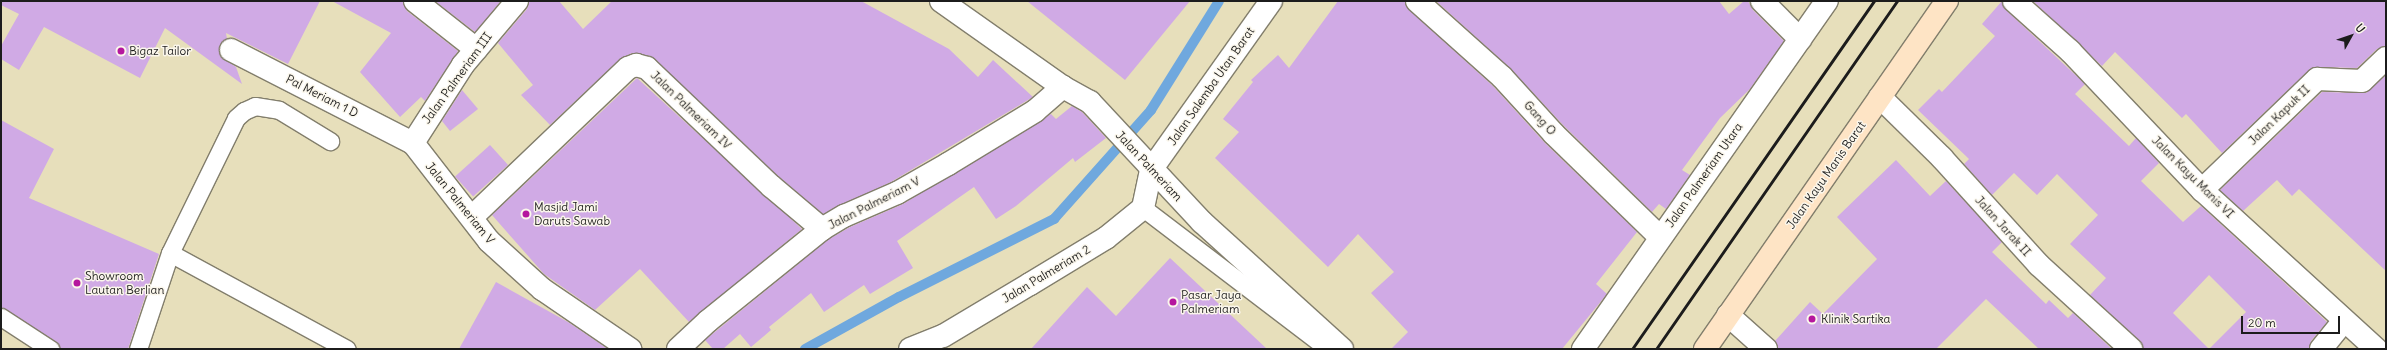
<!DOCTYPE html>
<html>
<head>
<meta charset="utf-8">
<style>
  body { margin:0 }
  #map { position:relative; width:2387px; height:350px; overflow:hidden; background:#e7dfbb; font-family:Delius,sans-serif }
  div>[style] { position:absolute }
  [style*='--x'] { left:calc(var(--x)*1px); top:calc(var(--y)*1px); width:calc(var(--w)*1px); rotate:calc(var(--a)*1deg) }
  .stream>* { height:10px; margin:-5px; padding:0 5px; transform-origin:5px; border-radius:5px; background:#6fa8de }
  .building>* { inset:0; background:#d0aae5; transform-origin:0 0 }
  .roads { filter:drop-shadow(1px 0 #827e6c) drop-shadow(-1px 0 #827e6c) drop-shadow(0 1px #827e6c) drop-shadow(0 -1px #827e6c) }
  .lane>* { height:17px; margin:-8.5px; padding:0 8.5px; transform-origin:8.5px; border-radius:8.5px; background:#fff }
  .street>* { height:22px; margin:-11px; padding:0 11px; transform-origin:11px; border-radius:11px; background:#fff }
  .secondary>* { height:22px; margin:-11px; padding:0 11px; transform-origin:11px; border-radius:11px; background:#fee4c5 }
  .rail>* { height:3px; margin:-1.5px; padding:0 1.5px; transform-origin:1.5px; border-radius:1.5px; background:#1c1c1c }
  .dots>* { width:11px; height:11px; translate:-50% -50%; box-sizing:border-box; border:2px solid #fbf7ec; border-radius:50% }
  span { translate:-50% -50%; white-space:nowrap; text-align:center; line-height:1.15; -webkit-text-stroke:3px #fbf7ec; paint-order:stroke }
  .poi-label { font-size:12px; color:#1c1c1c }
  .left { translate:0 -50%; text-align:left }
  .street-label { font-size:12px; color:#1c1c1c }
  .frame { position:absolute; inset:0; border:2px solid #1c1c1c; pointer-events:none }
  .north { position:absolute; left:2331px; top:16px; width:40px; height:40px; -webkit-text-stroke:3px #fbf7ec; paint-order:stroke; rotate:50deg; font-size:11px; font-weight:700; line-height:16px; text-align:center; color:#1c1c1c }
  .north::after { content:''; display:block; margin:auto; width:14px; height:18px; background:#1c1c1c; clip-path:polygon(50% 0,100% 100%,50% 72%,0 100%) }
  .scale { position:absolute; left:2241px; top:316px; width:99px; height:18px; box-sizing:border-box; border:2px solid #1c1c1c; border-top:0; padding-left:5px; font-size:12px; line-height:14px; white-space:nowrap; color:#1c1c1c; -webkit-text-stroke:3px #fbf7ec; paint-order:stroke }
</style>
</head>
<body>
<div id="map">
  <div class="stream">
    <i style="--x:805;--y:349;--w:107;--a:-29"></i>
    <i style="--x:899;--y:297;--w:174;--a:-26.7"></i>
    <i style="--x:1054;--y:219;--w:146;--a:-48.3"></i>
    <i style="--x:1151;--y:110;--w:128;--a:-58"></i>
  </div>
  <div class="building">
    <i style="clip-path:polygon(1px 1px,320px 1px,288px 64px,226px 33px,227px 39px,220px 45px,220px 56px,236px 67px,242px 84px,165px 28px,140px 78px,44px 27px,19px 70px,1px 59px,1px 46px,19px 14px,1px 5px)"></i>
    <i style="clip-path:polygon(332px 1px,403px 1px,407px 11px,458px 51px,425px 101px,421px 97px,400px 117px,360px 72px,391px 33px)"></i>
    <i style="clip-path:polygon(435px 1px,501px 1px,475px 32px)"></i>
    <i style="clip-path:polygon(529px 1px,559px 1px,583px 29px,612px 1px,861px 1px,949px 49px,978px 77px,993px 60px,1033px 97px,891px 182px,823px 214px,779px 177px,650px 56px,632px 53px,620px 59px,550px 125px,521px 95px,533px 85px,498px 43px,527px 9px)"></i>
    <i style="clip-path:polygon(1027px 1px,1190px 1px,1125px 80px)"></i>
    <i style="clip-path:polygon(1338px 1px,1405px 1px,1409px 10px,1493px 86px,1545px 143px,1637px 232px,1596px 284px,1607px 294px,1562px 349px,1391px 349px,1408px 332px,1371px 293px,1394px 272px,1358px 234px,1328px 267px,1215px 158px,1239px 132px,1223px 119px,1253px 82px,1251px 80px,1278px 55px,1289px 68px)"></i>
    <i style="clip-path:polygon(1436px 1px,1719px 1px,1729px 14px,1744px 1px,1748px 1px,1753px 10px,1784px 41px,1750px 89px,1720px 118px,1682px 170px,1690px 175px,1666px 209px,1659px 204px,1652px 212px,1563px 125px,1510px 68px)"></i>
    <i style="clip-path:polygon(evenodd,2002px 1px,2006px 10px,2085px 84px,2075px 94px,2129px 146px,2136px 138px,2159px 163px,2141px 181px,2183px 222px,2201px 206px,2327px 322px,2311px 341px,2309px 349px,2143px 349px,2139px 340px,2090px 295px,2106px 278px,2070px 244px,2098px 215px,2057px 174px,2037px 195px,2014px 173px,1992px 195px,1964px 164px,1969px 159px,1918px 110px,1939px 89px,1942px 92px,1995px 36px,1982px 24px,2002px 1px,2209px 275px,2246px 312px,2209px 349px,2173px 313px,2209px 275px)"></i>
    <i style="clip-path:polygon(2033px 1px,2386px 1px,2386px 46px,2377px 49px,2357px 68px,2318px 67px,2309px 70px,2222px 153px,2186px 114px,2182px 118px,2115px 52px,2102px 66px)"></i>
    <i style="clip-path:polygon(2386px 75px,2386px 271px,2299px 189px,2292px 196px,2277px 180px,2243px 211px,2220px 190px,2322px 92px,2366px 93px)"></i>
    <i style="clip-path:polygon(637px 78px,802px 229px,689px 322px,640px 269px,595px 310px,544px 274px,492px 215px)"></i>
    <i style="clip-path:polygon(462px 90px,478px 109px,450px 131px,442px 121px)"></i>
    <i style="clip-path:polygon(1072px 106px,1082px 112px,1106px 138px,1075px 162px,1073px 158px,1016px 206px,996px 219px,974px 187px,897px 241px,913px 268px,870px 294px,864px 285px,824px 312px,811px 293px,769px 327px,771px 330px,751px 347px,740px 334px,723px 349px,713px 349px,705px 340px,829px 239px,850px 227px,903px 204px,1051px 114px,1056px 119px)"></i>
    <i style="clip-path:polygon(1px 120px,54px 149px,29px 198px,159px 254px,128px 349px,61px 349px,55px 341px,1px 307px)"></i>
    <i style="left:490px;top:145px;width:27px;height:47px;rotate:48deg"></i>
    <i style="clip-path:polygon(1896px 160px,1930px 196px,1946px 181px,2002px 242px,1992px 252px,2046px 304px,2049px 300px,2068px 318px,2073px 313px,2112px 349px,2039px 349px,1986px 299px,1936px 349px,1778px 349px,1775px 341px,1810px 302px,1823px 314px,1877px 259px,1837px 217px)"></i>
    <i style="clip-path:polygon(1170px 258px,1267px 349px,1031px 349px,1087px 287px,1116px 316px)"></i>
    <i style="clip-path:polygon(496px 282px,568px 322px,608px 349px,459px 349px)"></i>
  </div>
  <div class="roads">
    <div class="lane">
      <i style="--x:1143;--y:208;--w:221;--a:37.3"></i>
      <i style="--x:170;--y:253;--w:201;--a:28.5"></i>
      <i style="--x:1;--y:317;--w:59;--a:33.1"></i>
      <i style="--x:138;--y:349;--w:101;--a:-71.6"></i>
      <i style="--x:170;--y:253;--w:150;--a:-63.9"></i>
      <i style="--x:236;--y:118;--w:11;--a:-41"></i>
      <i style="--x:244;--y:111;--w:12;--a:-24"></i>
      <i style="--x:255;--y:106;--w:24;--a:9"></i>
      <i style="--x:279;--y:110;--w:60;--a:31.3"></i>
    </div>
    <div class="street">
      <i style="--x:415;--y:1;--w:78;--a:38.2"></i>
      <i style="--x:517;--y:1;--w:84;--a:130.2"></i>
      <i style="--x:463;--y:65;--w:93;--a:122.7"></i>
      <i style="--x:413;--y:143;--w:124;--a:52.2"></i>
      <i style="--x:489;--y:241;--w:72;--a:42.2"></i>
      <i style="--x:542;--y:289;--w:107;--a:34.3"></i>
      <i style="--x:941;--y:1;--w:149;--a:35.2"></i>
      <i style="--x:1063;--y:87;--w:31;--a:29"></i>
      <i style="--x:1090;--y:102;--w:164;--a:47"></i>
      <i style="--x:1202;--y:222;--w:189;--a:42.2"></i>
      <i style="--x:1417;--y:1;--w:114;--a:41.8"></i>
      <i style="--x:1502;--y:77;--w:77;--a:47.6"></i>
      <i style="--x:1554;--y:134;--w:148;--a:44.2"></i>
      <i style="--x:1762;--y:1;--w:54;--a:45"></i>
      <i style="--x:2014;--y:1;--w:75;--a:41.8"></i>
      <i style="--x:2070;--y:51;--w:192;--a:46.5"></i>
      <i style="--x:2202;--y:190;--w:236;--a:42.4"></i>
      <i style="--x:231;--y:50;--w:204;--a:27.1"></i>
      <i style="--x:1880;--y:97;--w:87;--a:44.5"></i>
      <i style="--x:1942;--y:158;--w:144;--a:47.8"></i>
      <i style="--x:2039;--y:265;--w:125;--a:42.4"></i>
      <i style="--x:2202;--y:190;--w:160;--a:-44"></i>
      <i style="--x:2317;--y:79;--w:45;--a:2.5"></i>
      <i style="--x:2362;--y:81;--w:33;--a:-44"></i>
      <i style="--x:472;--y:217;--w:216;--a:-43.7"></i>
      <i style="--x:628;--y:68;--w:9;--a:-21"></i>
      <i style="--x:636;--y:65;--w:11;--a:15"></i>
      <i style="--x:647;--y:68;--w:171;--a:43.6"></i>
      <i style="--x:771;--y:186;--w:67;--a:40.1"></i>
      <i style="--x:1728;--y:315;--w:51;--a:41.8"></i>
      <i style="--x:678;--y:349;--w:41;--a:-43"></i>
      <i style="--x:708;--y:321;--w:146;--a:-38.9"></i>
      <i style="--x:822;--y:229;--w:26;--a:-31"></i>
      <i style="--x:844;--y:216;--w:58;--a:-23.5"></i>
      <i style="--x:897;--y:193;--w:59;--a:-29.6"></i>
      <i style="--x:948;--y:164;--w:102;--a:-31.3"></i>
      <i style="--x:1035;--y:111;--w:37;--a:-41"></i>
      <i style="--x:910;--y:349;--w:35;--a:-22"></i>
      <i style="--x:943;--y:336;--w:101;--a:-30.9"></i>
      <i style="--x:1030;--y:284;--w:89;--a:-31.2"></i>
      <i style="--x:1106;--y:238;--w:48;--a:-39"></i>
      <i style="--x:1143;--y:208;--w:39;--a:-78"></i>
      <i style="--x:1151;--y:170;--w:207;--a:-54.6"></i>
      <i style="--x:1583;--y:349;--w:425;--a:-55"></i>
      <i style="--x:2321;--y:349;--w:36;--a:-51"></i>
    </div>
    <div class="secondary">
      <i style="--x:1705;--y:349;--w:424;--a:-55.2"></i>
    </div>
  </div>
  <div class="rail">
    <i style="--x:1632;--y:349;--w:424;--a:-55.2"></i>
    <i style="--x:1656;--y:349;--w:423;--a:-55.3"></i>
  </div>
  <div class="dots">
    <i style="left:121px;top:51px;background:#b5179e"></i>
    <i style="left:526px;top:214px;background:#b5179e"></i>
    <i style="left:77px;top:283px;background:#b5179e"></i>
    <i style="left:1173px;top:302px;background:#b5179e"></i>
    <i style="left:1812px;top:319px;background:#b5179e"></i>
  </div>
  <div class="poi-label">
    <span class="left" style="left:129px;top:51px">Bigaz Tailor</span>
    <span class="left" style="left:534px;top:214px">Masjid Jami<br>Daruts Sawab</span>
    <span class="left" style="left:85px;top:283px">Showroom<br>Lautan Berlian</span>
    <span class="left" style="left:1181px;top:302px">Pasar Jaya<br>Palmeriam</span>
    <span class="left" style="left:1821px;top:319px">Klinik Sartika</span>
  </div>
  <div class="street-label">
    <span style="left:457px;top:78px;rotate:-54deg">Jalan Palmeriam III</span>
    <span style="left:1211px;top:86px;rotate:-55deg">Jalan Salemba Utan Barat</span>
    <span style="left:322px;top:96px;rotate:27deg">Pal Meriam 1 D</span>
    <span style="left:691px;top:110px;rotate:44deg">Jalan Palmeriam IV</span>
    <span style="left:2279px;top:115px;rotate:-44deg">Jalan Kapuk II</span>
    <span style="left:1540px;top:118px;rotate:48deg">Gang O</span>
    <span style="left:1149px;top:166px;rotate:47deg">Jalan Palmeriam</span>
    <span style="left:1704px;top:175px;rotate:-55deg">Jalan Palmeriam Utara</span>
    <span style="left:1826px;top:175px;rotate:-55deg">Jalan Kayu Manis Barat</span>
    <span style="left:2193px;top:177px;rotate:45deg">Jalan Kayu Manis VI</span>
    <span style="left:460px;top:203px;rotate:51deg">Jalan Palmeriam V</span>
    <span style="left:874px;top:203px;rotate:-27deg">Jalan Palmeriam V</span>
    <span style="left:2003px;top:226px;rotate:48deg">Jalan Jarak II</span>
    <span style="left:1046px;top:274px;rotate:-31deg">Jalan Palmeriam 2</span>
  </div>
  <div class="frame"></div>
  <div class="north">U</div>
  <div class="scale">20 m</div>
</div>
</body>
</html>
